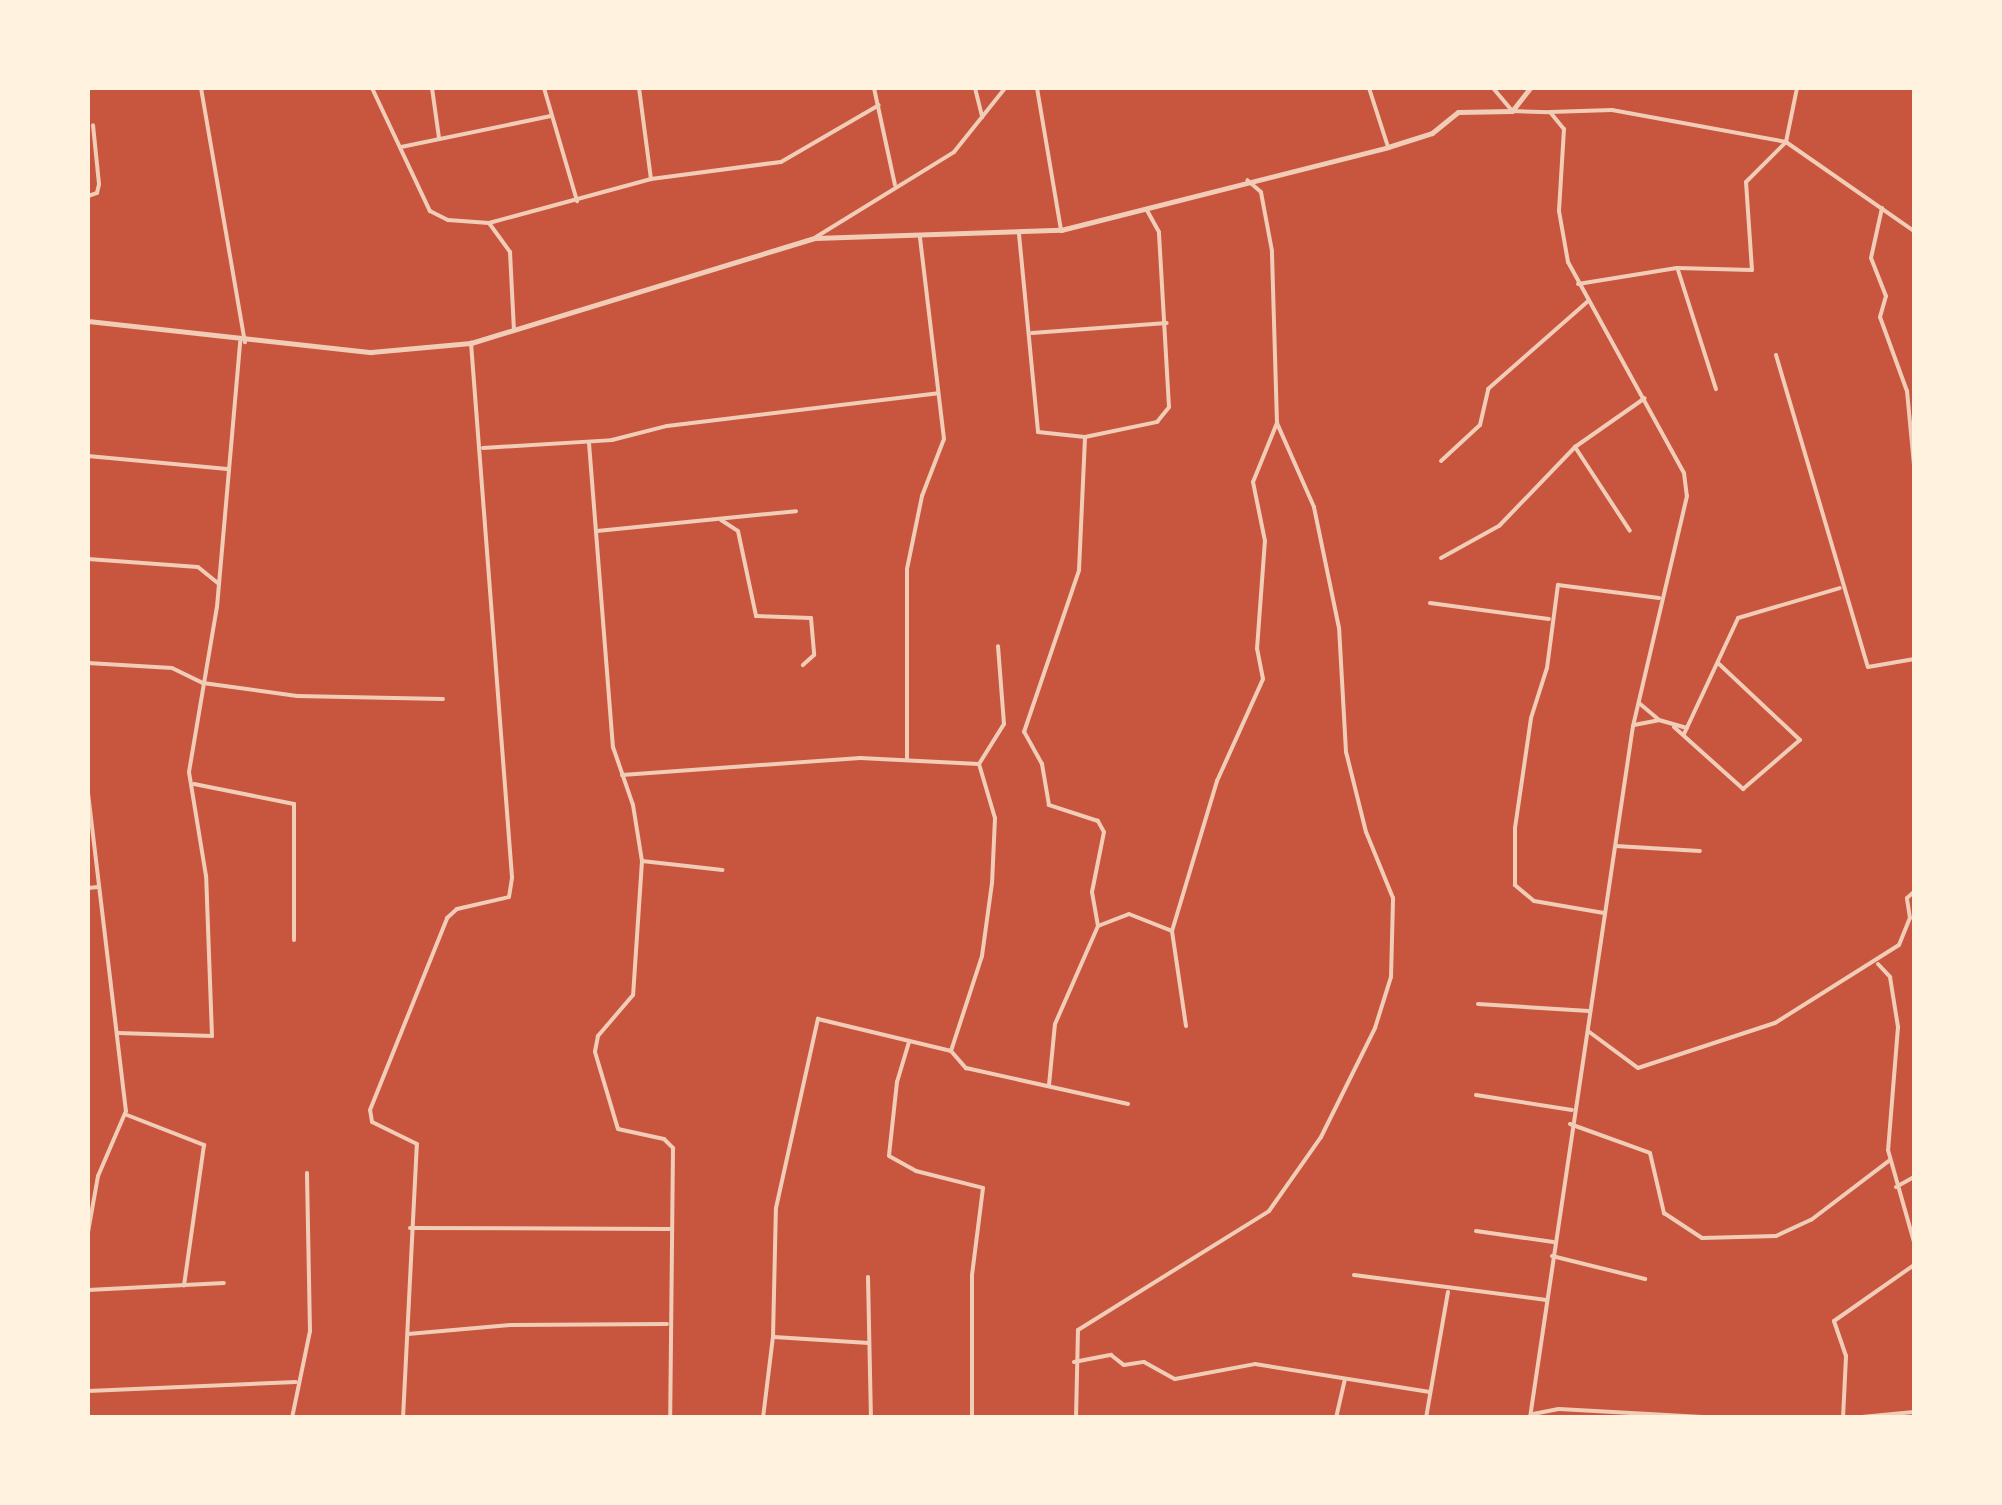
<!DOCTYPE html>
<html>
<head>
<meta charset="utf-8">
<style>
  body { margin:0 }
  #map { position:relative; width:2002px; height:1505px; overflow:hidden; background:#c8553d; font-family:"Nunito Sans",sans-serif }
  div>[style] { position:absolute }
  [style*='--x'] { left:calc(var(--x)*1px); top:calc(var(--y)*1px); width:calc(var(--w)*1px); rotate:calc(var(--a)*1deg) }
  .minor>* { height:4px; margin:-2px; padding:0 2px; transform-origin:2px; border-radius:2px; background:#f1ccb7 }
  .tertiary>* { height:5px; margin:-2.5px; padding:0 2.5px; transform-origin:2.5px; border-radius:2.5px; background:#f1ccb7 }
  span { translate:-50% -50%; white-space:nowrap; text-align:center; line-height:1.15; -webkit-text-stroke:10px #fff3e0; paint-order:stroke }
  .frame { position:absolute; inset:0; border:90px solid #fff3e0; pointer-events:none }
</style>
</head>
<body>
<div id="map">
  <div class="minor">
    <i style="--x:201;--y:88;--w:258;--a:80.2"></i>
    <i style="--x:372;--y:88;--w:136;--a:64.8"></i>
    <i style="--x:430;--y:211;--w:20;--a:27"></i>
    <i style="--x:448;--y:220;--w:41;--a:4.2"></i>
    <i style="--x:489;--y:223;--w:168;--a:-15.2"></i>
    <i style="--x:651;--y:179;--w:131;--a:-7.5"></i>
    <i style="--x:781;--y:162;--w:113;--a:-30.2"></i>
    <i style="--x:432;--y:88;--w:50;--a:82"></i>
    <i style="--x:544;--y:88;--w:118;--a:73.7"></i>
    <i style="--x:639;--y:88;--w:92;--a:82.5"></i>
    <i style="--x:874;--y:88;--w:99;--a:77.8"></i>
    <i style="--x:975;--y:88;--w:30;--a:76"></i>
    <i style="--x:1037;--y:88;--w:144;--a:80.4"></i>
    <i style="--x:1369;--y:88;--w:62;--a:72.1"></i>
    <i style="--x:1493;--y:88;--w:30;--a:50"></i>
    <i style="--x:1512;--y:111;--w:38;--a:2"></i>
    <i style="--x:1550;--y:112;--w:22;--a:51"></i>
    <i style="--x:1564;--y:129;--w:82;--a:93.5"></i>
    <i style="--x:1559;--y:211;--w:52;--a:80"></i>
    <i style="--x:1568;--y:262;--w:241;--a:61.2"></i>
    <i style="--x:1684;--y:473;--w:23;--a:83"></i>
    <i style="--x:1687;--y:496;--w:236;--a:103.2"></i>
    <i style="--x:1633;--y:726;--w:700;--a:98.47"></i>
    <i style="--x:1550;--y:112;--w:62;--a:-1.8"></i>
    <i style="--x:1612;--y:110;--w:177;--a:10.4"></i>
    <i style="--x:1786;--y:142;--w:156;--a:34.8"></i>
    <i style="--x:401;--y:147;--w:153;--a:-11.7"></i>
    <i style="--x:88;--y:196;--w:9;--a:-18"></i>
    <i style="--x:97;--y:193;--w:9;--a:-77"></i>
    <i style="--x:99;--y:184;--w:59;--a:-95.8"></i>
    <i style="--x:1882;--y:208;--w:51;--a:102.4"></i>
    <i style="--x:1871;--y:258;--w:41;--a:68.5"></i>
    <i style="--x:1886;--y:296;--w:22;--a:106"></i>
    <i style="--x:1880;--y:317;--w:79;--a:70"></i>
    <i style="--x:1907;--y:391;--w:74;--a:84.6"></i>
    <i style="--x:489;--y:223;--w:36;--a:54"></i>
    <i style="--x:510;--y:252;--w:78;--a:87.1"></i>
    <i style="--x:1019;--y:234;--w:199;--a:84.5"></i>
    <i style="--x:1038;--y:432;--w:47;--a:6.1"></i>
    <i style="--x:1085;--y:437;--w:74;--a:-11.8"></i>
    <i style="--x:1157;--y:422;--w:19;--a:-51"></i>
    <i style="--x:1169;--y:407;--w:175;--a:-93.3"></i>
    <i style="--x:1159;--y:232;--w:26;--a:-119"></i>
    <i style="--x:816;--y:237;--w:162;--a:-31.6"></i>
    <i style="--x:954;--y:152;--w:82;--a:-51.4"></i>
    <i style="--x:1678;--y:270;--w:125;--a:72.3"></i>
    <i style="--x:1578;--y:284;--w:100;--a:-9.2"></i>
    <i style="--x:1677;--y:268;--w:75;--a:1.5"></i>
    <i style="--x:1752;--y:270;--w:88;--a:-93.9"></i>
    <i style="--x:1746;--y:182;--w:57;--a:-45"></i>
    <i style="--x:1786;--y:142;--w:55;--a:-78.5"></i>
    <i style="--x:1032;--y:333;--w:135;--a:-4.2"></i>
    <i style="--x:1776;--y:355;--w:325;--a:73.6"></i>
    <i style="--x:1868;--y:667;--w:47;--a:-9.9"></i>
    <i style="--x:589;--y:443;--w:305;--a:85.5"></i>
    <i style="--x:613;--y:747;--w:61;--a:71"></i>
    <i style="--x:633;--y:805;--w:57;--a:80.9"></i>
    <i style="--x:642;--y:861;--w:134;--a:93.8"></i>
    <i style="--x:633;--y:995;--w:54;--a:130.5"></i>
    <i style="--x:598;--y:1036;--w:16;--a:101"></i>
    <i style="--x:595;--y:1052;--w:80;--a:73.4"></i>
    <i style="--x:618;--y:1129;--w:47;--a:12.3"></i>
    <i style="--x:664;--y:1139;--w:13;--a:45"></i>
    <i style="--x:673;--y:1148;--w:270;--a:90.6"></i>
    <i style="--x:1575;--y:447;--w:100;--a:56.8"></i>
    <i style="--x:483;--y:448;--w:129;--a:-3.5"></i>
    <i style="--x:612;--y:440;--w:57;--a:-14.3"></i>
    <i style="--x:667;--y:426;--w:273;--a:-6.9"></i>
    <i style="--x:88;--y:456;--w:140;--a:5.3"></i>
    <i style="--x:1441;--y:461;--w:53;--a:-42.7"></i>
    <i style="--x:1480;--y:425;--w:37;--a:-77"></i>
    <i style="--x:1488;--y:389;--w:133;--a:-41.3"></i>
    <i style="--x:721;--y:520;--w:20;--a:33"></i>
    <i style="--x:738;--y:531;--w:87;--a:78"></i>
    <i style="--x:756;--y:616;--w:55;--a:2.1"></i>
    <i style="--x:811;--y:618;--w:37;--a:85"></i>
    <i style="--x:814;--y:655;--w:15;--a:138"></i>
    <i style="--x:597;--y:531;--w:200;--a:-5.7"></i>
    <i style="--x:1441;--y:558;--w:66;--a:-28.9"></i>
    <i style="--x:1499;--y:526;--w:110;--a:-46.1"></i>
    <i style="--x:1575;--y:447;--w:85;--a:-35"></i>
    <i style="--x:88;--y:559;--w:110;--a:4.2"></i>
    <i style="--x:198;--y:567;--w:27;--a:39"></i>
    <i style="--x:1430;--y:603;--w:120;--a:7.7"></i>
    <i style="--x:88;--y:663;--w:84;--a:3.4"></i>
    <i style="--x:172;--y:668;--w:34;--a:26"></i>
    <i style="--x:203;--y:683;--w:95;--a:7.9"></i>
    <i style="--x:297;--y:696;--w:146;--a:1.2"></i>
    <i style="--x:1639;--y:703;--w:26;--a:40"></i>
    <i style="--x:1659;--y:720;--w:29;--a:16"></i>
    <i style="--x:1634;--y:725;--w:25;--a:-11"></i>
    <i style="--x:1674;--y:727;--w:93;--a:41.9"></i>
    <i style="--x:1743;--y:789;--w:75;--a:-40.7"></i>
    <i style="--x:1800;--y:740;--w:111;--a:-136.8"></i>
    <i style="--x:1684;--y:734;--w:128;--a:-65"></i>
    <i style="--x:1738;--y:618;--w:106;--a:-16.4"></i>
    <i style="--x:907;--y:759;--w:190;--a:-90"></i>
    <i style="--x:907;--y:569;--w:75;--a:-78.4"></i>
    <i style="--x:922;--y:496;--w:61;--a:-68.9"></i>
    <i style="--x:944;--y:439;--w:203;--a:-96.8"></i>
    <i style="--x:979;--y:764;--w:47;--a:-58"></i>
    <i style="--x:1004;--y:724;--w:78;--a:-94.4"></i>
    <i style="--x:622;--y:775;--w:239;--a:-4.1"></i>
    <i style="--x:860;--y:758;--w:119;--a:2.9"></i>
    <i style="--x:979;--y:764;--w:56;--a:73.5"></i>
    <i style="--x:995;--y:818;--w:65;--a:92.6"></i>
    <i style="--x:992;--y:883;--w:74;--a:97.8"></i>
    <i style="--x:982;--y:956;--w:100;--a:108.1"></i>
    <i style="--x:194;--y:784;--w:102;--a:11.3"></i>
    <i style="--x:294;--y:804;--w:136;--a:90"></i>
    <i style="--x:88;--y:793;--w:320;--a:83.2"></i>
    <i style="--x:126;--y:1111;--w:71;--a:113.3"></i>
    <i style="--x:98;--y:1176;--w:57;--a:100.1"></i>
    <i style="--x:1616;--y:846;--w:84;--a:3.4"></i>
    <i style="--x:642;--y:861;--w:81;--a:6.4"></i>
    <i style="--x:88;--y:888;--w:10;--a:-6"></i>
    <i style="--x:1604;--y:913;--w:71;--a:-170.3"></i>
    <i style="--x:1534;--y:901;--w:25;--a:-140"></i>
    <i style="--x:1515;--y:885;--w:57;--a:-90"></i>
    <i style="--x:1515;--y:828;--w:111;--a:-81.7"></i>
    <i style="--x:1531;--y:718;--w:52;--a:-72.3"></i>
    <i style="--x:1547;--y:668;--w:84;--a:-82.5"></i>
    <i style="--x:1558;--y:585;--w:102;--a:7.3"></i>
    <i style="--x:1098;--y:926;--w:33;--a:-21"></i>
    <i style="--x:1129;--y:914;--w:46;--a:21.6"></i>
    <i style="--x:1878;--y:964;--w:18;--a:47"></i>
    <i style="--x:1890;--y:977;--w:51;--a:80.9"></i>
    <i style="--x:1898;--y:1027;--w:123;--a:94.6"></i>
    <i style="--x:1888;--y:1150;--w:96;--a:74.2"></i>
    <i style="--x:1478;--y:1004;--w:111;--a:3.6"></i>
    <i style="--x:1186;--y:1026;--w:96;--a:-98.4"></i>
    <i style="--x:1172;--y:931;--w:157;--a:-73.3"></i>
    <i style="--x:1217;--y:781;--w:112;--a:-65.7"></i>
    <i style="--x:1263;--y:679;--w:31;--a:-101"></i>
    <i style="--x:1257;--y:649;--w:108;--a:-85.8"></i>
    <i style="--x:1265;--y:541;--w:60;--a:-101.5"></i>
    <i style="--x:1253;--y:482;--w:64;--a:-67.9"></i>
    <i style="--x:1588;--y:1031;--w:62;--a:36.5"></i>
    <i style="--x:1638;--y:1068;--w:144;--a:-18.2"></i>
    <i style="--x:1775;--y:1023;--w:146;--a:-32.2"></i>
    <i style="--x:1899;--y:945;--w:29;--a:-68"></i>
    <i style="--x:1910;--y:918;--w:20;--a:-99"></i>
    <i style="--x:1907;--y:898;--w:9;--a:-41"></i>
    <i style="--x:118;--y:1033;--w:94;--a:1.8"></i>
    <i style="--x:212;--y:1036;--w:160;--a:-92.1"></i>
    <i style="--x:206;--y:876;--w:105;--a:-99.3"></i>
    <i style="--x:189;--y:772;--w:167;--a:-80.4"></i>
    <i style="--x:217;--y:607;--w:266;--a:-85"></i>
    <i style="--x:909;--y:1042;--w:42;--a:106.7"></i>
    <i style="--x:897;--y:1082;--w:74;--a:96.2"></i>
    <i style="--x:889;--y:1156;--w:31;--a:29"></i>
    <i style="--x:916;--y:1171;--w:69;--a:14.2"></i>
    <i style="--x:983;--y:1188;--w:88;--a:97.2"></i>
    <i style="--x:972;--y:1275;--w:143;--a:90"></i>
    <i style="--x:1049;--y:1085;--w:61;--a:-84.4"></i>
    <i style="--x:1055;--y:1024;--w:107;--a:-66.3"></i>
    <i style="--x:1098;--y:926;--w:35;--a:-100"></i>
    <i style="--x:1092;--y:892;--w:61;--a:-78.7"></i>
    <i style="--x:1104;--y:832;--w:13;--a:-119"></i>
    <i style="--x:1098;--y:821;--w:52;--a:-161.9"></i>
    <i style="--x:1049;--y:805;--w:42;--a:-99.7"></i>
    <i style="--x:1042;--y:764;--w:37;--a:-119"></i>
    <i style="--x:1024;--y:732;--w:171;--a:-71.2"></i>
    <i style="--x:1079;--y:570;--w:133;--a:-87.4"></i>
    <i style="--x:1476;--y:1095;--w:97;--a:8.9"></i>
    <i style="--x:127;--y:1115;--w:83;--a:21.3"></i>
    <i style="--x:204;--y:1145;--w:142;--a:98.1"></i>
    <i style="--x:1570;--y:1124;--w:85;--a:19.9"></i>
    <i style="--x:1650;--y:1153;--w:62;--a:76.9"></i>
    <i style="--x:1664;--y:1213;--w:45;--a:33.3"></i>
    <i style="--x:1702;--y:1238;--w:74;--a:-1.5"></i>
    <i style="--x:1776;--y:1236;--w:38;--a:-25"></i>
    <i style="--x:1811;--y:1220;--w:99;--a:-37.2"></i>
    <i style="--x:1896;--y:1187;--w:21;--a:-29"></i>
    <i style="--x:410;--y:1228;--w:260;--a:0.2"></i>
    <i style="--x:1476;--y:1231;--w:78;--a:8.1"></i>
    <i style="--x:1552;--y:1256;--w:96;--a:13.9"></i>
    <i style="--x:1354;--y:1275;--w:194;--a:7.4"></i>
    <i style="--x:868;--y:1277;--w:141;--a:88.8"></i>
    <i style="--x:88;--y:1290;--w:136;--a:-2.9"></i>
    <i style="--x:408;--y:1334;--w:103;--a:-5"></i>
    <i style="--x:511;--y:1325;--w:156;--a:-0.4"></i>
    <i style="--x:774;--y:1337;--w:95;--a:3.6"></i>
    <i style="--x:1074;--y:1362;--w:38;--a:-11"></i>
    <i style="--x:1111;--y:1355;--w:16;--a:38"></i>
    <i style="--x:1124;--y:1365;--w:20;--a:-9"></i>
    <i style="--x:1144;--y:1362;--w:35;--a:29"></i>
    <i style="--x:1175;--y:1379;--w:81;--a:-10.6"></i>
    <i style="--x:1255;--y:1364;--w:177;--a:9.1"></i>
    <i style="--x:88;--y:1391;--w:208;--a:-2.5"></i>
    <i style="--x:1533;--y:1414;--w:26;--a:-11"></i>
    <i style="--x:1559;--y:1409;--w:162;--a:3.2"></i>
    <i style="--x:292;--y:1418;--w:89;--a:-78.3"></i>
    <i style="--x:310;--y:1331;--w:158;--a:-91.1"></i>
    <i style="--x:403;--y:1418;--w:274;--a:-87.1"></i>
    <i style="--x:417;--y:1144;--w:50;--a:-153.9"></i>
    <i style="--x:372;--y:1122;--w:12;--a:-99"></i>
    <i style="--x:370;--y:1110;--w:207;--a:-68.1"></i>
    <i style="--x:447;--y:918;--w:13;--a:-42"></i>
    <i style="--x:457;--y:909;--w:53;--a:-13"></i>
    <i style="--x:509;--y:897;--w:20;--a:-81"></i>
    <i style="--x:512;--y:877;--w:536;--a:-94.39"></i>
    <i style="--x:763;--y:1418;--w:82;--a:-83"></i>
    <i style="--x:773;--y:1337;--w:129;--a:-88.7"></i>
    <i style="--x:776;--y:1208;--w:194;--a:-77.5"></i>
    <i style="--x:818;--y:1019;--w:137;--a:13.5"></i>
    <i style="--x:951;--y:1051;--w:23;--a:49"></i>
    <i style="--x:966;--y:1068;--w:166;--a:12.5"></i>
    <i style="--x:1076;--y:1418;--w:88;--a:-88.7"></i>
    <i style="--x:1078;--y:1330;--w:225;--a:-31.9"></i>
    <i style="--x:1269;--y:1211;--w:90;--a:-54.9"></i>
    <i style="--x:1321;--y:1137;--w:122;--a:-63.6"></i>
    <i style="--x:1375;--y:1028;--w:53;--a:-72.6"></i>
    <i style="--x:1391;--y:977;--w:79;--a:-88.5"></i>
    <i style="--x:1393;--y:898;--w:71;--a:-112.2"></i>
    <i style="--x:1366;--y:832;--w:82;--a:-104"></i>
    <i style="--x:1346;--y:752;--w:124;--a:-93.2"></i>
    <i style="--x:1339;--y:628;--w:124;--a:-101.7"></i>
    <i style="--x:1314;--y:507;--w:92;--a:-113.8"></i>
    <i style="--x:1277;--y:423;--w:172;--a:-91.7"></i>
    <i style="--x:1272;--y:251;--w:60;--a:-100.6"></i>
    <i style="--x:1261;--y:192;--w:18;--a:-139"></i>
    <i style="--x:1336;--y:1418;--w:40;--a:-77"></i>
    <i style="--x:1426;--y:1418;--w:128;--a:-80.1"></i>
    <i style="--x:1733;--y:1418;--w:64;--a:0"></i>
    <i style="--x:1843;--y:1418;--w:62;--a:-87.2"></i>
    <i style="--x:1846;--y:1356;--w:37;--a:-109"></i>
    <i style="--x:1834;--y:1321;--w:98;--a:-35"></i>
    <i style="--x:1851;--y:1418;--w:63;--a:-5.4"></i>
  </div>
  <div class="tertiary">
    <i style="--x:88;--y:321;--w:285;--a:6.3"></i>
    <i style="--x:371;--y:352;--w:100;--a:-5.1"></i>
    <i style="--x:471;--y:343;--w:360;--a:-17"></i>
    <i style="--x:815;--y:238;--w:246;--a:-1.9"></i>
    <i style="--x:1061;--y:230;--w:337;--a:-14.2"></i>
    <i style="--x:1388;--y:147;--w:46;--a:-17.7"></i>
    <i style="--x:1432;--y:133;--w:33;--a:-39"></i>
    <i style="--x:1458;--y:112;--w:54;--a:-1.1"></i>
    <i style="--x:1512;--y:111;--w:29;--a:-52"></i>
  </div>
  <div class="frame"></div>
</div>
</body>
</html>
